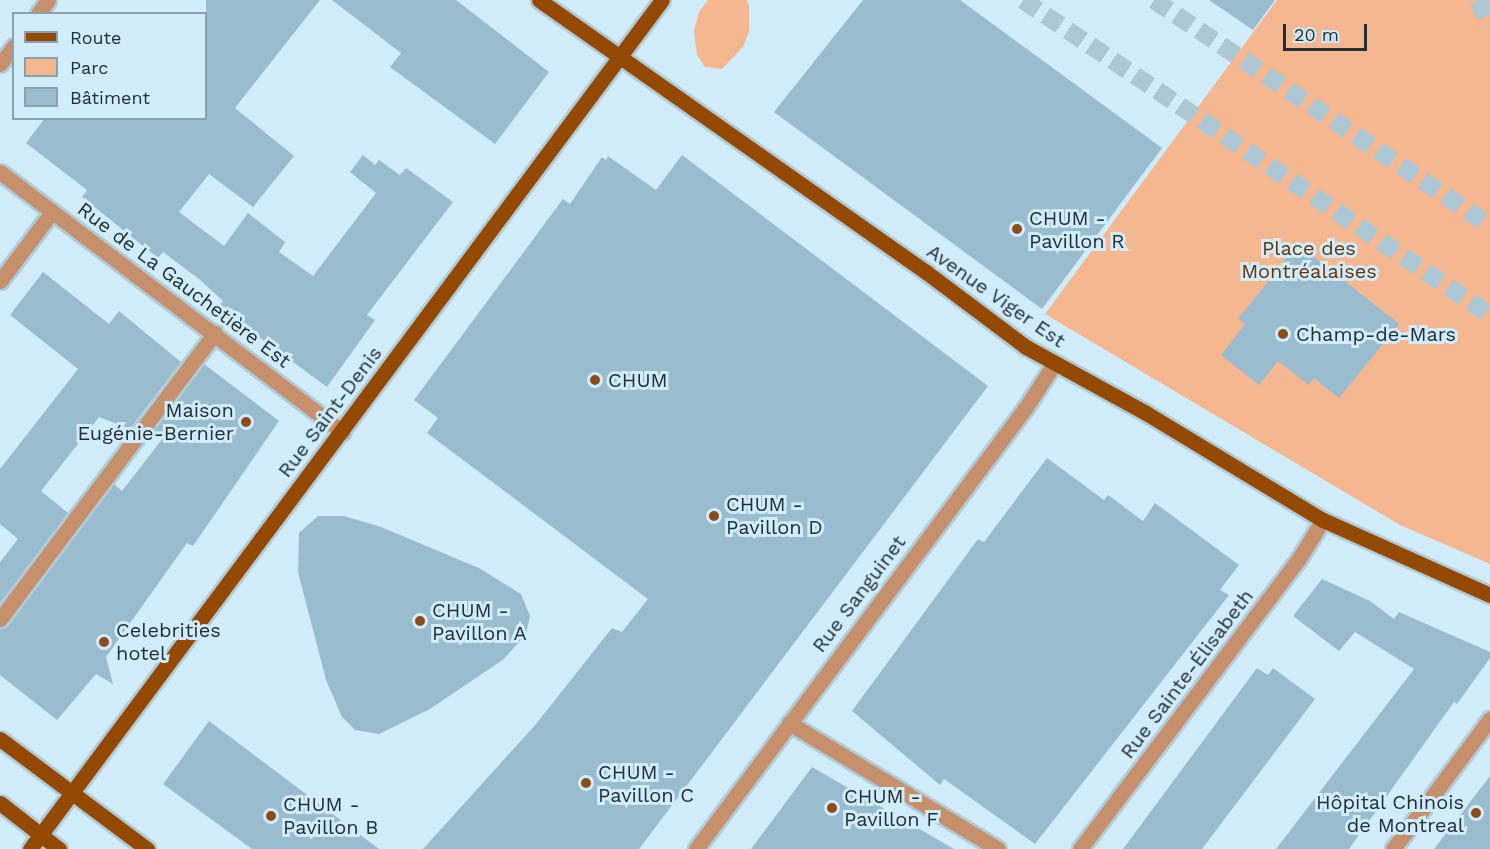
<!DOCTYPE html>
<html>
<head>
<meta charset="utf-8">
<style>
  body { margin:0 }
  #map { position:relative; width:1490px; height:849px; overflow:hidden; background:#d1edfc; font-family:"Work Sans",sans-serif }
  div>[style] { position:absolute }
  [style*='--x'] { left:calc(var(--x)*1px); top:calc(var(--y)*1px); width:calc(var(--w)*1px); rotate:calc(var(--a)*1deg) }
  .green>* { inset:0; background:#f5b790 }
  .building>* { inset:0; background:#9abccf }
  .highway-tunnel>* { height:18px; margin-top:-9px; transform-origin:0; background:repeating-linear-gradient(90deg,#aec7d4 0 18px,transparent 0 27px) }
  .roads { filter:drop-shadow(2px 0 #b1cbd8) drop-shadow(-2px 0 #b1cbd8) drop-shadow(0 2px #b1cbd8) drop-shadow(0 -2px #b1cbd8) }
  .minor>* { height:15px; margin:-7.5px; padding:0 7.5px; transform-origin:7.5px; border-radius:7.5px; background:#c6906d }
  .major>* { height:15px; margin:-7.5px; padding:0 7.5px; transform-origin:7.5px; border-radius:7.5px; background:#944902 }
  .dots>* { width:16px; height:16px; translate:-50% -50%; box-sizing:border-box; border:3px solid #d1edfc; border-radius:50% }
  span { translate:-50% -50%; white-space:nowrap; text-align:center; line-height:1.15; -webkit-text-stroke:6px #d1edfc; paint-order:stroke }
  .poi-label { font-size:20px; color:#212f36 }
  .left { translate:0 -50%; text-align:left }
  .right { translate:-100% -50%; text-align:right }
  .park-label { font-size:20px; color:#673308 }
  .street-label { font-size:20px; color:#212f36 }
  .legend { position:absolute; left:12px; top:12px; width:195px; height:108px; box-sizing:border-box; background:#d1edfc; border:2px solid #8ba1ad; margin:0; padding:8px 10px; list-style:none; font-size:18px; color:#212f36 }
  .legend li { display:flex; align-items:center; gap:12px; height:30px }
  .legend b { width:30px; border:2px solid #8ba1ad }
  .scale { position:absolute; left:1283px; top:24px; width:84px; height:27px; box-sizing:border-box; border:3px solid #212f36; border-top:0; padding-left:8px; font-size:18px; line-height:21px; white-space:nowrap; color:#212f36; -webkit-text-stroke:4px #d1edfc; paint-order:stroke }
</style>
</head>
<body>
<div id="map">
  <div class="green">
    <i style="clip-path:polygon(708px 0,747px 0,749px 6px,749px 31px,743px 47px,722px 69px,705px 67px,697px 55px,694px 31px,699px 12px)"></i>
    <i style="clip-path:polygon(1277px 0,1490px 0,1490px 564px,1400px 525px,1045px 314px)"></i>
  </div>
  <div class="building">
    <i style="clip-path:polygon(206px 0,320px 0,235px 108px,294px 156px,253px 207px,209px 174px,179px 212px,224px 246px,248px 213px,285px 242px,279px 252px,313px 276px,376px 193px,350px 172px,363px 155px,375px 165px,379px 160px,400px 175px,406px 168px,453px 202px,367px 315px,375px 320px,327px 387px,218px 307px,223px 301px,199px 279px,163px 252px,158px 258px,82px 197px,87px 190px,26px 143px,45px 118px,206px 118px)"></i>
    <i style="clip-path:polygon(332px 0,456px 0,549px 72px,495px 144px,390px 67px,401px 53px)"></i>
    <i style="clip-path:polygon(863px 0,960px 0,1162px 148px,1042px 309px,774px 112px)"></i>
    <i style="clip-path:polygon(1209px 0,1275px 0,1253px 30px)"></i>
    <i style="clip-path:polygon(682px 155px,988px 386px,639px 849px,423px 849px,536px 724px,612px 628px,622px 632px,648px 599px,427px 433px,438px 418px,414px 400px,563px 199px,570px 204px,602px 157px,606px 160px,608px 156px,656px 190px)"></i>
    <i style="clip-path:polygon(1298px 244px,1399px 324px,1339px 398px,1314px 378px,1309px 385px,1278px 361px,1259px 385px,1221px 355px,1245px 324px,1238px 319px)"></i>
    <i style="clip-path:polygon(43px 272px,109px 324px,119px 311px,181px 362px,130px 429px,99px 417px,41px 491px,68px 513px,0 603px,0 562px,18px 539px,0 524px,0 469px,78px 369px,10px 315px)"></i>
    <i style="clip-path:polygon(204px 364px,279px 421px,193px 546px,187px 543px,106px 657px,113px 684px,96px 674px,57px 720px,0 675px,0 629px,8px 625px,114px 484px,122px 491px,163px 438px,151px 435px)"></i>
    <i style="clip-path:polygon(1047px 458px,1104px 500px,1108px 495px,1143px 521px,1155px 503px,1239px 565px,1220px 590px,1229px 595px,1035px 844px,944px 779px,940px 785px,852px 711px,978px 539px,984px 542px)"></i>
    <i style="clip-path:polygon(318px 516px,344px 516px,381px 527px,479px 568px,521px 594px,530px 616px,526px 634px,504px 659px,430px 709px,379px 734px,355px 730px,342px 717px,326px 680px,298px 572px,299px 533px)"></i>
    <i style="clip-path:polygon(1322px 579px,1370px 601px,1394px 619px,1399px 612px,1490px 652px,1490px 658px,1457px 704px,1454px 702px,1349px 849px,1276px 849px,1414px 669px,1355px 632px,1339px 651px,1293px 616px)"></i>
    <i style="clip-path:polygon(1257px 668px,1268px 675px,1273px 668px,1315px 699px,1202px 849px,1123px 849px)"></i>
    <i style="clip-path:polygon(209px 721px,379px 849px,252px 849px,163px 784px)"></i>
    <i style="clip-path:polygon(812px 767px,954px 849px,751px 849px)"></i>
    <i style="clip-path:polygon(1490px 776px,1490px 849px,1434px 849px)"></i>
  </div>
  <div class="highway-tunnel">
    <i style="--x:1023;--y:0;--w:563;--a:34"></i>
    <i style="--x:1154;--y:0;--w:405;--a:33.9"></i>
    <i style="--x:1478;--y:0;--w:28;--a:64"></i>
  </div>
  <div class="roads">
    <div class="minor">
      <i style="--x:38;--y:14;--w:17;--a:-54"></i>
      <i style="--x:0;--y:64;--w:23;--a:-52"></i>
      <i style="--x:0;--y:172;--w:430;--a:37.2"></i>
      <i style="--x:0;--y:281;--w:86;--a:-53"></i>
      <i style="--x:0;--y:619;--w:358;--a:-53.1"></i>
      <i style="--x:789;--y:723;--w:244;--a:31.1"></i>
      <i style="--x:696;--y:849;--w:552;--a:-53.25"></i>
      <i style="--x:1026;--y:407;--w:51;--a:-56.9"></i>
      <i style="--x:1080;--y:849;--w:362;--a:-53"></i>
      <i style="--x:1298;--y:560;--w:47;--a:-58"></i>
      <i style="--x:1393;--y:849;--w:162;--a:-53.3"></i>
    </div>
    <div class="major">
      <i style="--x:539;--y:0;--w:473;--a:35.1"></i>
      <i style="--x:926;--y:272;--w:125;--a:36.9"></i>
      <i style="--x:1026;--y:347;--w:137;--a:28.8"></i>
      <i style="--x:1146;--y:413;--w:207;--a:31.2"></i>
      <i style="--x:1323;--y:520;--w:183;--a:24.2"></i>
      <i style="--x:0;--y:739;--w:184;--a:36.8"></i>
      <i style="--x:0;--y:803;--w:75;--a:37.9"></i>
      <i style="--x:30;--y:849;--w:1058;--a:-53.34"></i>
    </div>
  </div>
  <div class="dots">
    <i style="left:1017px;top:229px;background:#8e4c1a"></i>
    <i style="left:1283px;top:334px;background:#8e4c1a"></i>
    <i style="left:595px;top:380px;background:#8e4c1a"></i>
    <i style="left:246px;top:422px;background:#8e4c1a"></i>
    <i style="left:714px;top:516px;background:#8e4c1a"></i>
    <i style="left:420px;top:621px;background:#8e4c1a"></i>
    <i style="left:104px;top:642px;background:#8e4c1a"></i>
    <i style="left:586px;top:783px;background:#8e4c1a"></i>
    <i style="left:832px;top:808px;background:#8e4c1a"></i>
    <i style="left:1476px;top:813px;background:#8e4c1a"></i>
    <i style="left:271px;top:816px;background:#8e4c1a"></i>
  </div>
  <div class="poi-label">
    <span class="left" style="left:1029px;top:230px">CHUM -<br>Pavillon R</span>
    <span class="left" style="left:1296px;top:334px">Champ-de-Mars</span>
    <span class="left" style="left:608px;top:380px">CHUM</span>
    <span class="right" style="left:234px;top:422px">Maison<br>Eugénie-Bernier</span>
    <span class="left" style="left:726px;top:516px">CHUM -<br>Pavillon D</span>
    <span class="left" style="left:432px;top:622px">CHUM -<br>Pavillon A</span>
    <span class="left" style="left:116px;top:642px">Celebrities<br>hotel</span>
    <span class="left" style="left:598px;top:784px">CHUM -<br>Pavillon C</span>
    <span class="left" style="left:844px;top:808px">CHUM -<br>Pavillon F</span>
    <span class="right" style="left:1464px;top:814px">Hôpital Chinois<br>de Montreal</span>
    <span class="left" style="left:283px;top:816px">CHUM -<br>Pavillon B</span>
  </div>
  <div class="park-label">
    <span style="left:1309px;top:260px">Place des<br>Montréalaises</span>
  </div>
  <div class="street-label">
    <span style="left:184px;top:285px;rotate:37deg">Rue de La Gauchetière Est</span>
    <span style="left:996px;top:296px;rotate:35deg">Avenue Viger Est</span>
    <span style="left:330px;top:412px;rotate:-53deg">Rue Saint-Denis</span>
    <span style="left:859px;top:594px;rotate:-53deg">Rue Sanguinet</span>
    <span style="left:1187px;top:674px;rotate:-53deg">Rue Sainte-Élisabeth</span>
  </div>
  <ul class="legend">
  <li><b style="height:8px;background:#944902"></b>Route</li>
  <li><b style="height:16px;background:#f5b790"></b>Parc</li>
  <li><b style="height:16px;background:#9abccf"></b>Bâtiment</li>
  </ul>
  <div class="scale">20 m</div>
</div>
</body>
</html>
